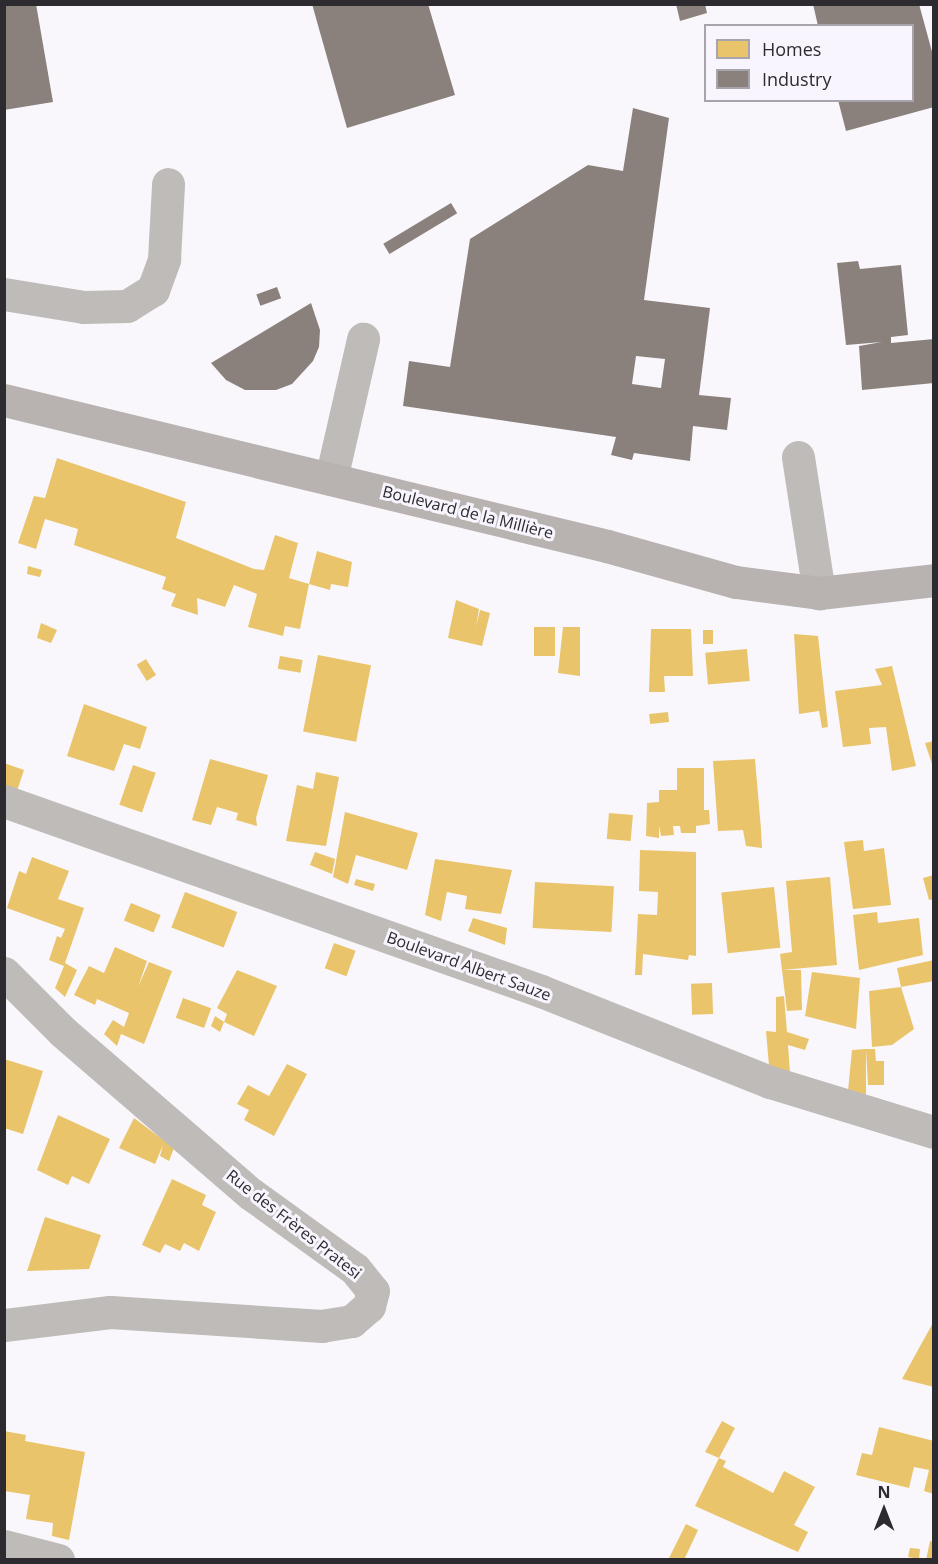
<!DOCTYPE html>
<html>
<head>
<meta charset="utf-8">
<style>
  body { margin:0 }
  #map { position:relative; width:938px; height:1564px; overflow:hidden; background:#f9f7fc; font-family:"Open Sans",sans-serif }
  div>[style] { position:absolute }
  [style*='--x'] { left:calc(var(--x)*1px); top:calc(var(--y)*1px); width:calc(var(--w)*1px); rotate:calc(var(--a)*1deg) }
  .homes>* { inset:0; background:#e9c46a; transform-origin:0 0 }
  .industry>* { inset:0; background:#8a817c; transform-origin:0 0 }
  .minor>* { height:33px; margin:-16.5px; padding:0 16.5px; transform-origin:16.5px; border-radius:16.5px; background:#bebbb8 }
  .major>* { height:33px; margin:-16.5px; padding:0 16.5px; transform-origin:16.5px; border-radius:16.5px; background:#b8b3b0 }
  span { translate:-50% -50%; white-space:nowrap; text-align:center; line-height:1.15; -webkit-text-stroke:6px #f9f5fe; paint-order:stroke }
  .street-label { font-size:16px; color:#2e2b30 }
  .frame { position:absolute; inset:0; border:6px solid #2e2b30; pointer-events:none }
  .legend { position:absolute; left:704px; top:24px; width:210px; height:78px; box-sizing:border-box; background:#f9f5fe; border:2px solid #a8a4ac; margin:0; padding:8px 10px; list-style:none; font-size:18px; color:#2e2b30 }
  .legend li { display:flex; align-items:center; gap:12px; height:30px }
  .legend b { width:30px; border:2px solid #a8a4ac }
  .north { position:absolute; left:854px; top:1480px; width:60px; height:60px; -webkit-text-stroke:4px #f9f5fe; paint-order:stroke; rotate:0deg; font-size:16px; font-weight:700; line-height:24px; text-align:center; color:#2e2b30 }
  .north::after { content:''; display:block; margin:auto; width:21px; height:27px; background:#2e2b30; clip-path:polygon(50% 0,100% 100%,50% 72%,0 100%) }
</style>
</head>
<body>
<div id="map">
  <div class="homes">
    <i style="clip-path:polygon(57px 458px,186px 502px,176px 538px,254px 569px,264px 570px,275px 535px,298px 543px,289px 578px,309px 584px,300px 629px,285px 626px,283px 636px,248px 627px,257px 594px,234px 585px,225px 607px,197px 598px,198px 615px,171px 606px,176px 594px,162px 589px,166px 577px,74px 545px,78px 529px,45px 519px,36px 549px,18px 543px,34px 496px,45px 498px)"></i>
    <i style="clip-path:polygon(317px 551px,352px 562px,348px 587px,331px 584px,330px 590px,309px 584px)"></i>
    <i style="clip-path:polygon(28px 566px,42px 570px,40px 577px,27px 574px)"></i>
    <i style="clip-path:polygon(456px 600px,479px 609px,476px 627px,480px 610px,490px 613px,482px 646px,448px 638px)"></i>
    <i style="clip-path:polygon(41px 623px,57px 630px,51px 643px,37px 638px)"></i>
    <i style="left:534px;top:627px;width:21px;height:29px"></i>
    <i style="clip-path:polygon(563px 627px,580px 627px,580px 676px,558px 673px)"></i>
    <i style="clip-path:polygon(651px 629px,691px 629px,693px 676px,664px 676px,665px 692px,649px 692px)"></i>
    <i style="left:703px;top:630px;width:10px;height:14px"></i>
    <i style="clip-path:polygon(794px 634px,818px 636px,828px 727px,822px 728px,819px 711px,799px 714px)"></i>
    <i style="left:747px;top:649px;width:32px;height:42px;rotate:85deg"></i>
    <i style="left:318px;top:655px;width:54px;height:78px;rotate:11deg"></i>
    <i style="left:280px;top:656px;width:23px;height:13px;rotate:10deg"></i>
    <i style="left:146px;top:659px;width:19px;height:11px;rotate:58deg"></i>
    <i style="clip-path:polygon(892px 666px,916px 766px,892px 771px,886px 727px,869px 728px,871px 744px,843px 747px,835px 691px,882px 685px,875px 669px)"></i>
    <i style="clip-path:polygon(84px 704px,147px 727px,140px 749px,124px 744px,114px 771px,67px 756px)"></i>
    <i style="left:668px;top:712px;width:10px;height:19px;rotate:84deg"></i>
    <i style="clip-path:polygon(934px 741px,934px 764px,932px 764px,925px 743px)"></i>
    <i style="clip-path:polygon(210px 759px,268px 775px,256px 818px,257px 826px,236px 820px,238px 813px,217px 807px,211px 825px,192px 820px)"></i>
    <i style="clip-path:polygon(755px 759px,761px 829px,762px 848px,746px 846px,743px 830px,718px 831px,713px 761px)"></i>
    <i style="clip-path:polygon(4px 763px,24px 770px,17px 791px,4px 786px)"></i>
    <i style="left:133px;top:765px;width:24px;height:42px;rotate:19deg"></i>
    <i style="clip-path:polygon(677px 768px,704px 768px,704px 810px,709px 810px,710px 824px,696px 826px,696px 833px,681px 833px,680px 826px,673px 826px,674px 835px,661px 836px,659px 826px,659px 838px,646px 836px,647px 803px,659px 802px,659px 790px,677px 790px)"></i>
    <i style="clip-path:polygon(316px 772px,339px 777px,326px 846px,286px 841px,297px 785px,313px 789px)"></i>
    <i style="clip-path:polygon(345px 812px,418px 833px,407px 870px,356px 855px,348px 884px,333px 877px)"></i>
    <i style="left:609px;top:813px;width:24px;height:26px;rotate:5deg"></i>
    <i style="clip-path:polygon(863px 840px,864px 851px,884px 848px,891px 905px,853px 909px,844px 842px)"></i>
    <i style="clip-path:polygon(640px 850px,696px 852px,696px 956px,689px 955px,688px 960px,643px 954px,642px 975px,635px 975px,638px 914px,657px 915px,658px 892px,639px 891px)"></i>
    <i style="clip-path:polygon(315px 852px,335px 859px,332px 874px,310px 865px)"></i>
    <i style="clip-path:polygon(32px 857px,69px 871px,58px 899px,84px 908px,65px 963px,77px 970px,65px 997px,55px 988px,64px 966px,49px 960px,57px 936px,61px 938px,65px 929px,7px 908px,19px 871px,26px 874px)"></i>
    <i style="clip-path:polygon(435px 859px,512px 870px,501px 914px,465px 909px,467px 896px,447px 892px,441px 921px,425px 915px)"></i>
    <i style="clip-path:polygon(934px 875px,934px 899px,929px 900px,923px 878px)"></i>
    <i style="clip-path:polygon(830px 877px,837px 965px,782px 970px,780px 954px,792px 952px,786px 881px)"></i>
    <i style="clip-path:polygon(356px 879px,375px 884px,373px 891px,354px 885px)"></i>
    <i style="left:535px;top:882px;width:79px;height:46px;rotate:3deg"></i>
    <i style="left:774px;top:887px;width:61px;height:53px;rotate:84deg"></i>
    <i style="left:185px;top:892px;width:56px;height:38px;rotate:21deg"></i>
    <i style="left:131px;top:903px;width:32px;height:19px;rotate:22deg"></i>
    <i style="clip-path:polygon(877px 912px,878px 923px,919px 918px,923px 955px,859px 970px,853px 915px)"></i>
    <i style="clip-path:polygon(473px 918px,507px 928px,505px 945px,468px 931px)"></i>
    <i style="left:334px;top:943px;width:23px;height:27px;rotate:20deg"></i>
    <i style="clip-path:polygon(115px 947px,147px 961px,138px 987px,149px 962px,172px 971px,144px 1044px,121px 1034px,117px 1046px,104px 1034px,113px 1020px,124px 1027px,129px 1013px,97px 999px,95px 1005px,74px 995px,89px 966px,104px 973px)"></i>
    <i style="clip-path:polygon(934px 960px,934px 981px,901px 987px,897px 968px)"></i>
    <i style="clip-path:polygon(237px 970px,277px 986px,254px 1036px,224px 1022px,220px 1032px,211px 1026px,215px 1016px,224px 1022px,227px 1014px,217px 1008px)"></i>
    <i style="clip-path:polygon(782px 970px,801px 970px,802px 1010px,787px 1011px)"></i>
    <i style="clip-path:polygon(812px 972px,860px 978px,856px 1029px,805px 1016px)"></i>
    <i style="left:712px;top:983px;width:31px;height:21px;rotate:88deg"></i>
    <i style="clip-path:polygon(901px 987px,914px 1029px,892px 1045px,872px 1047px,869px 991px)"></i>
    <i style="clip-path:polygon(784px 996px,787px 1032px,809px 1039px,805px 1050px,788px 1045px,790px 1073px,769px 1066px,766px 1031px,776px 1032px,776px 997px)"></i>
    <i style="left:183px;top:998px;width:30px;height:21px;rotate:20deg"></i>
    <i style="clip-path:polygon(866px 1049px,875px 1049px,876px 1061px,884px 1061px,884px 1085px,868px 1085px)"></i>
    <i style="clip-path:polygon(866px 1049px,866px 1095px,848px 1091px,852px 1050px)"></i>
    <i style="clip-path:polygon(4px 1059px,43px 1071px,23px 1134px,4px 1128px)"></i>
    <i style="clip-path:polygon(287px 1064px,307px 1074px,274px 1136px,244px 1120px,249px 1110px,237px 1104px,248px 1085px,269px 1096px)"></i>
    <i style="clip-path:polygon(58px 1115px,110px 1139px,89px 1184px,72px 1176px,68px 1185px,37px 1170px)"></i>
    <i style="clip-path:polygon(134px 1118px,174px 1148px,169px 1161px,160px 1156px,163px 1145px,155px 1164px,119px 1148px)"></i>
    <i style="clip-path:polygon(172px 1179px,206px 1195px,202px 1205px,216px 1212px,199px 1251px,184px 1243px,180px 1251px,165px 1244px,160px 1253px,142px 1245px)"></i>
    <i style="clip-path:polygon(45px 1217px,101px 1235px,89px 1269px,27px 1271px)"></i>
    <i style="clip-path:polygon(934px 1321px,934px 1387px,902px 1379px)"></i>
    <i style="clip-path:polygon(722px 1421px,735px 1428px,719px 1458px,726px 1461px,723px 1467px,773px 1493px,784px 1471px,815px 1487px,794px 1525px,808px 1532px,798px 1552px,695px 1506px,719px 1458px,705px 1452px)"></i>
    <i style="clip-path:polygon(879px 1427px,934px 1441px,934px 1494px,924px 1491px,929px 1470px,914px 1467px,909px 1488px,856px 1475px,862px 1453px,872px 1455px)"></i>
    <i style="clip-path:polygon(4px 1431px,26px 1435px,25px 1441px,85px 1452px,69px 1540px,52px 1536px,53px 1523px,26px 1519px,30px 1495px,4px 1491px)"></i>
    <i style="clip-path:polygon(686px 1524px,698px 1530px,684px 1560px,668px 1560px)"></i>
    <i style="clip-path:polygon(930px 1541px,934px 1542px,934px 1560px,926px 1560px)"></i>
    <i style="clip-path:polygon(910px 1548px,920px 1549px,919px 1559px,908px 1557px)"></i>
  </div>
  <div class="industry">
    <i style="clip-path:polygon(4px 4px,36px 4px,53px 102px,4px 110px)"></i>
    <i style="clip-path:polygon(312px 4px,428px 4px,455px 95px,347px 128px)"></i>
    <i style="clip-path:polygon(676px 4px,705px 4px,707px 13px,680px 21px)"></i>
    <i style="clip-path:polygon(813px 4px,919px 4px,934px 59px,934px 107px,846px 131px,838px 100px,912px 100px,912px 26px,818px 26px)"></i>
    <i style="clip-path:polygon(evenodd,633px 108px,669px 118px,644px 300px,710px 308px,699px 395px,731px 398px,727px 430px,693px 426px,690px 461px,634px 453px,632px 460px,611px 455px,616px 437px,403px 406px,409px 361px,450px 367px,470px 239px,588px 165px,623px 171px,633px 108px,636px 356px,665px 359px,661px 388px,632px 384px,636px 356px)"></i>
    <i style="left:451px;top:203px;width:12px;height:79px;rotate:59deg"></i>
    <i style="clip-path:polygon(858px 261px,860px 269px,901px 265px,908px 335px,891px 337px,891px 343px,934px 339px,934px 383px,862px 390px,859px 346px,882px 342px,846px 345px,837px 263px)"></i>
    <i style="left:277px;top:287px;width:12px;height:22px;rotate:70deg"></i>
    <i style="clip-path:polygon(311px 303px,320px 330px,319px 347px,313px 361px,292px 384px,276px 390px,245px 390px,226px 380px,211px 363px)"></i>
  </div>
  <div class="minor">
    <i style="--x:4;--y:294;--w:81;--a:9.2"></i>
    <i style="--x:84;--y:307;--w:43;--a:-1.3"></i>
    <i style="--x:127;--y:306;--w:31;--a:-32"></i>
    <i style="--x:153;--y:290;--w:33;--a:-70"></i>
    <i style="--x:164;--y:259;--w:75;--a:-86.9"></i>
    <i style="--x:798;--y:457;--w:138;--a:81.2"></i>
    <i style="--x:331;--y:479;--w:144;--a:-77.1"></i>
    <i style="--x:4;--y:801;--w:570;--a:19.48"></i>
    <i style="--x:541;--y:991;--w:246;--a:21.7"></i>
    <i style="--x:770;--y:1082;--w:171;--a:17"></i>
    <i style="--x:4;--y:973;--w:83;--a:45"></i>
    <i style="--x:63;--y:1032;--w:248;--a:40.8"></i>
    <i style="--x:251;--y:1194;--w:128;--a:35.8"></i>
    <i style="--x:355;--y:1269;--w:28;--a:51"></i>
    <i style="--x:373;--y:1291;--w:16;--a:105"></i>
    <i style="--x:369;--y:1306;--w:23;--a:139"></i>
    <i style="--x:352;--y:1321;--w:30;--a:171"></i>
    <i style="--x:322;--y:1326;--w:212;--a:-176.2"></i>
    <i style="--x:110;--y:1312;--w:107;--a:173"></i>
    <i style="--x:4;--y:1546;--w:56;--a:14.5"></i>
  </div>
  <div class="major">
    <i style="--x:4;--y:400;--w:620;--a:13.61"></i>
    <i style="--x:607;--y:546;--w:134;--a:15.6"></i>
    <i style="--x:736;--y:582;--w:84;--a:7.5"></i>
    <i style="--x:819;--y:593;--w:116;--a:-6.4"></i>
  </div>
  <div class="street-label">
    <span style="left:468px;top:512px;rotate:14deg">Boulevard de la Millière</span>
    <span style="left:469px;top:966px;rotate:20deg">Boulevard Albert Sauze</span>
    <span style="left:294px;top:1224px;rotate:38deg">Rue des Frères Pratesi</span>
  </div>
  <div class="frame"></div>
  <ul class="legend">
  <li><b style="height:16px;background:#e9c46a"></b>Homes</li>
  <li><b style="height:16px;background:#8a817c"></b>Industry</li>
  </ul>
  <div class="north">N</div>
</div>
</body>
</html>
